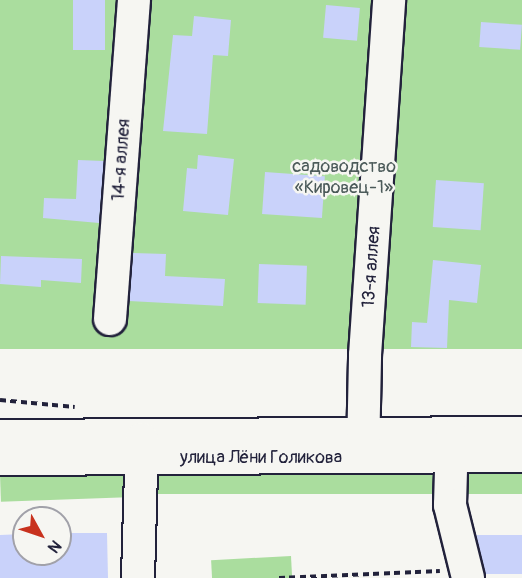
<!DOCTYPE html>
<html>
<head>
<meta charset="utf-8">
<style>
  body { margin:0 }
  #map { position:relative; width:522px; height:578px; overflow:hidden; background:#f6f6f2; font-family:Pangolin,sans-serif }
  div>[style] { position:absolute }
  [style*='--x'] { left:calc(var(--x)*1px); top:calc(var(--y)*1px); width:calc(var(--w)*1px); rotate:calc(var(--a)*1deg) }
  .green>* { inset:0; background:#aadd9e; transform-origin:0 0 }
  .building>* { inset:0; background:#c9d2fa; transform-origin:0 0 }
  .path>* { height:4px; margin-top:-2px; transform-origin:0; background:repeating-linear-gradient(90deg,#22223b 0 6px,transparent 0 10.5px) }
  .roads { filter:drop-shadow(2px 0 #22223b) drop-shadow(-2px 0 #22223b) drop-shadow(0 2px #22223b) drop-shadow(0 -2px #22223b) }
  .minor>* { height:32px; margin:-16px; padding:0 16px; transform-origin:16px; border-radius:16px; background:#f6f6f2 }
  span { translate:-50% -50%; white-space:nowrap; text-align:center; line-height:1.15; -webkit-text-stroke:5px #f6f6f2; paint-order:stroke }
  .street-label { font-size:18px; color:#22223b }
  .park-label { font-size:18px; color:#4b5a59 }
  .north { position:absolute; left:12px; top:506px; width:60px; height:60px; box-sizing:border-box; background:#f6f6f2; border:2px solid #a1a1a9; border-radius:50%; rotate:130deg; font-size:16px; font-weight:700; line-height:24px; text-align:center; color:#22223b }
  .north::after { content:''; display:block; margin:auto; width:21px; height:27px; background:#c8321e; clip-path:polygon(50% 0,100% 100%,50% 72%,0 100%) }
</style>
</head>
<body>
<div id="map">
  <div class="green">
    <i style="left:0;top:0;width:522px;height:349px"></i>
    <i style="left:439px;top:470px;width:24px;height:285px;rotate:90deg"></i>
    <i style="left:464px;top:470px;width:58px;height:24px"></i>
    <i style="left:133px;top:472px;width:25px;height:133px;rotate:88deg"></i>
    <i style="left:291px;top:556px;width:22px;height:80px;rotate:87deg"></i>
  </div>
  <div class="building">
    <i style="left:73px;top:0;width:32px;height:50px"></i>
    <i style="left:326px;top:5px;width:34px;height:33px;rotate:5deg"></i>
    <i style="clip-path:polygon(194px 16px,231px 20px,228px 56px,213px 55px,207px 134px,163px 131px,173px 35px,192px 36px)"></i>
    <i style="left:481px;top:22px;width:41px;height:25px;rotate:4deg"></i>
    <i style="clip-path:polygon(198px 155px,234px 159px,228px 215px,183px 211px,187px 168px,197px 169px)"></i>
    <i style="clip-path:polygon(78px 160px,104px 161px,99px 223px,43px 218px,44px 198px,76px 199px)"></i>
    <i style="left:265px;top:172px;width:60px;height:42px;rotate:4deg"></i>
    <i style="left:436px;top:180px;width:48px;height:47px;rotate:4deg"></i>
    <i style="clip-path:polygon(133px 253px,166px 254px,165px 276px,225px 279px,223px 306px,129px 301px)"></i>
    <i style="clip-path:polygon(1px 256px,82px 259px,81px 283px,41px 280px,41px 287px,0 284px)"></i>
    <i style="clip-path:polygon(433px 260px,481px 265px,477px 303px,449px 300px,447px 348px,411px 347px,412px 322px,427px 323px)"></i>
    <i style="left:259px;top:264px;width:48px;height:39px;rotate:2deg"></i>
    <i style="clip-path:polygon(60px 533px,107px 533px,108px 578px,0 578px,0 535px,24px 534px,24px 554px,60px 554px)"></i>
    <i style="clip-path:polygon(476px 535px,522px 535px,522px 574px,485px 574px)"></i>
  </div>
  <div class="path">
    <i style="--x:0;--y:400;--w:75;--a:5.3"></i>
    <i style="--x:279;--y:578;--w:161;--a:-2.5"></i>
  </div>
  <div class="roads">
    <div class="minor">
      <i style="--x:110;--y:319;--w:320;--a:-85.7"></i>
      <i style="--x:0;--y:436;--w:522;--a:-0.33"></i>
      <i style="--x:452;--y:437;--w:68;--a:91.7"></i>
      <i style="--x:450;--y:505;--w:75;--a:76.1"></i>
      <i style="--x:363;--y:454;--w:99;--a:-88.8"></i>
      <i style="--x:365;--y:355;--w:356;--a:-86.1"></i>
      <i style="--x:0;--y:459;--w:522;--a:-0.33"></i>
      <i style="--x:138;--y:578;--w:139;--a:-88.4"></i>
    </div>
  </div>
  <div class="street-label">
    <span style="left:122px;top:160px;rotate:-86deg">14-я аллея</span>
    <span style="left:372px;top:267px;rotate:-86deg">13-я аллея</span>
    <span style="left:261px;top:458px">улица Лёни Голикова</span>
  </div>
  <div class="park-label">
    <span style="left:344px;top:178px">садоводство<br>«Кировец-1»</span>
  </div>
  <div class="north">N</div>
</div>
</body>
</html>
